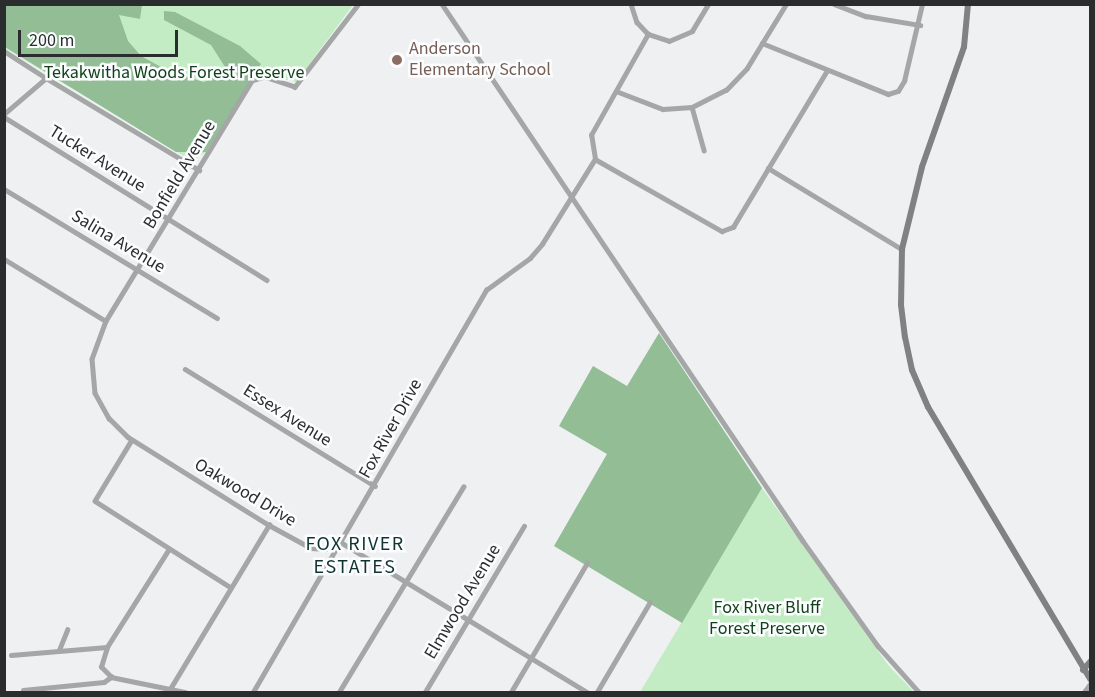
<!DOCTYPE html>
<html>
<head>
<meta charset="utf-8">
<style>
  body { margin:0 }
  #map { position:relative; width:1095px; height:697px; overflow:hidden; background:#eef0f1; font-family:"Source Sans 3",sans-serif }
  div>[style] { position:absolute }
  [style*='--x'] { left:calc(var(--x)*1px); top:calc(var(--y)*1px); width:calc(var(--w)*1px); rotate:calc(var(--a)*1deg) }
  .green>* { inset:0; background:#c3ecc5 }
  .forest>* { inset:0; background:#92bd95 }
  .street>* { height:4.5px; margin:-2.25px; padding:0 2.25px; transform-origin:2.25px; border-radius:2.25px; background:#a5a6a6 }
  .secondary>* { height:6px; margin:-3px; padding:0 3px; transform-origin:3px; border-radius:3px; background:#808282 }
  .dots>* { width:16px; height:16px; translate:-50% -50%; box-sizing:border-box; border:3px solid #fbfdff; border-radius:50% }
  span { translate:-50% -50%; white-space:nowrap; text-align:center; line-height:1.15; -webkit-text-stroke:5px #fbfdff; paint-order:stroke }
  .education-label { font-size:18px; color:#785e54 }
  .left { translate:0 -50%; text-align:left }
  .park-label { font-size:18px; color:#103f18 }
  .street-label { font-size:18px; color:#2b2c2d }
  .neighbourhood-label { font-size:20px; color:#11332f; letter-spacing:1.5px }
  .frame { position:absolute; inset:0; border:6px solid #2b2c2d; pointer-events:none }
  .scale { position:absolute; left:18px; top:30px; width:160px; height:27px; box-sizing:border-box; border:3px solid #2b2c2d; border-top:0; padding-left:8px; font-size:18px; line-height:21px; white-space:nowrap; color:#2b2c2d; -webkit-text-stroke:4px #fbfdff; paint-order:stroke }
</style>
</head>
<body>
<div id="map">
  <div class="green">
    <i style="clip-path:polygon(4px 5px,353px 5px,296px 82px,262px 74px,249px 80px,206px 152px,192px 161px,5px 48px)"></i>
    <i style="clip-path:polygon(762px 488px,888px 665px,914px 692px,640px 692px)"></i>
  </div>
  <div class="forest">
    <i style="clip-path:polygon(4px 5px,142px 5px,140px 19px,119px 15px,128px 41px,141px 56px,170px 72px,204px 82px,224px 72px,225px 67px,211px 45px,164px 20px,164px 11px,175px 12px,240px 46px,261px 64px,206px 152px,176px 152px,5px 47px)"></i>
    <i style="clip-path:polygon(659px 333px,762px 488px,682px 623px,554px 546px,607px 454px,559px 426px,593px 366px,627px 386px)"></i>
  </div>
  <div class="street">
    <i style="--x:359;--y:4;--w:105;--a:127.6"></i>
    <i style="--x:295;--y:87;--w:33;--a:-162"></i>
    <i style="--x:264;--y:77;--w:13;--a:162"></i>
    <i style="--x:252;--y:81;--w:281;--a:121.3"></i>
    <i style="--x:106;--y:321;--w:40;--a:110.2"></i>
    <i style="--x:92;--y:359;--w:34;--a:85"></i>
    <i style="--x:95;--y:393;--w:29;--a:61"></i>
    <i style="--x:109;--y:418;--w:27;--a:45"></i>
    <i style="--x:128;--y:437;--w:166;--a:32"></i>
    <i style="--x:269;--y:525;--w:48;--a:28.7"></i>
    <i style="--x:311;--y:548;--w:17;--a:3"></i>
    <i style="--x:328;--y:549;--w:15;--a:-23"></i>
    <i style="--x:342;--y:543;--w:287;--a:31.3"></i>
    <i style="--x:442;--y:4;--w:647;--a:56.09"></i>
    <i style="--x:803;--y:541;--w:129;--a:54.5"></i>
    <i style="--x:878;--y:646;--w:62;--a:48.3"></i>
    <i style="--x:631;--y:4;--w:19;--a:72"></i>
    <i style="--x:637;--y:22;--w:16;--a:47"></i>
    <i style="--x:648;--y:34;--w:22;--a:18"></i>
    <i style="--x:669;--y:41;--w:25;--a:-23"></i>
    <i style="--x:692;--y:31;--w:31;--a:-59"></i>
    <i style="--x:834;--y:4;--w:34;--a:21"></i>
    <i style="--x:866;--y:16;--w:55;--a:9.5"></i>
    <i style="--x:762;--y:43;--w:136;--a:22"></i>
    <i style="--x:888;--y:94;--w:10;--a:-17"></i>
    <i style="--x:898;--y:91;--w:12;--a:-59"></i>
    <i style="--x:904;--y:81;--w:79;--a:-76.8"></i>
    <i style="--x:4;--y:51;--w:50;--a:32.7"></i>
    <i style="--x:616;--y:91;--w:50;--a:21"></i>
    <i style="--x:663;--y:109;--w:29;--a:-4"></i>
    <i style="--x:692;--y:107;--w:38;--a:-27"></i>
    <i style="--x:726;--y:90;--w:30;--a:-46"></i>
    <i style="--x:747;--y:68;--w:75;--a:-58.6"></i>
    <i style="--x:692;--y:107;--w:45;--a:74.4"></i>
    <i style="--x:4;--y:114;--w:55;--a:-40.6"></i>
    <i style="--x:46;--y:78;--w:179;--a:31"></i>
    <i style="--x:4;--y:117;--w:309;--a:31.8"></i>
    <i style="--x:595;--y:159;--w:146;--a:29.6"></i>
    <i style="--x:722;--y:231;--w:12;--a:-20"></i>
    <i style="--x:733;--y:227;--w:181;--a:-59"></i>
    <i style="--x:768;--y:168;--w:157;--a:31.2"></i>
    <i style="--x:4;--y:189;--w:249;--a:31.2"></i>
    <i style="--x:4;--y:259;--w:119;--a:31.3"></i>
    <i style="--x:185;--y:369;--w:223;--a:31.6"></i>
    <i style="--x:132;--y:440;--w:71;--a:121.2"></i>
    <i style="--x:95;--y:501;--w:160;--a:32.5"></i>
    <i style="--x:59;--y:650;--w:22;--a:-68"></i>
    <i style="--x:11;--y:655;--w:96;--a:-4.8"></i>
    <i style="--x:111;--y:677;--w:14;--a:-135"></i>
    <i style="--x:101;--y:667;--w:21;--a:-73"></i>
    <i style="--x:107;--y:647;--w:116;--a:-57.7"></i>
    <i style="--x:170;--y:689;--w:192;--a:-58.9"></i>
    <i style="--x:23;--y:690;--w:81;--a:-5.6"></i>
    <i style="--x:104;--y:682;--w:9;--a:-36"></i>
    <i style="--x:111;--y:677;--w:76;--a:11.5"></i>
    <i style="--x:253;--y:692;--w:465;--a:-59.9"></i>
    <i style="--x:486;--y:290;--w:54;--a:-36"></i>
    <i style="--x:530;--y:258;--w:18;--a:-49"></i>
    <i style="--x:542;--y:244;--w:100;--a:-58.1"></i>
    <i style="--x:595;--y:159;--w:24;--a:-99"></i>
    <i style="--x:591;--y:135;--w:116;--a:-60.6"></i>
    <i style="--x:339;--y:692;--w:240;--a:-58.8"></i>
    <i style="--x:425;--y:692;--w:193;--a:-59.2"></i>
    <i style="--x:511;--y:692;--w:150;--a:-59.5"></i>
    <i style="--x:597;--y:692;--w:104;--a:-59.5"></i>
    <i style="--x:1084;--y:692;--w:10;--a:-53"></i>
  </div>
  <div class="secondary">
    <i style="--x:968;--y:4;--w:43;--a:95.3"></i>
    <i style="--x:964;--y:47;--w:127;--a:109.3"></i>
    <i style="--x:922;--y:167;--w:84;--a:103.7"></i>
    <i style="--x:902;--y:249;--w:56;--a:91"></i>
    <i style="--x:901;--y:305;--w:32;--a:83"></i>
    <i style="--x:905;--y:337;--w:34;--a:78"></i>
    <i style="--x:912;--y:370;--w:40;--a:66.6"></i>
    <i style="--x:928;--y:407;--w:317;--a:59.2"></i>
    <i style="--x:1083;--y:670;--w:11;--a:-49"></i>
  </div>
  <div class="dots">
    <i style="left:397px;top:60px;background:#8d6e63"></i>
  </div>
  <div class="education-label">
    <span class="left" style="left:409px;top:60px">Anderson<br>Elementary School</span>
  </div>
  <div class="park-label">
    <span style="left:174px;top:73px">Tekakwitha Woods Forest Preserve</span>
    <span style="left:767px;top:619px">Fox River Bluff<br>Forest Preserve</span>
  </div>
  <div class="street-label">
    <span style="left:97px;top:159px;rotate:32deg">Tucker Avenue</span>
    <span style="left:180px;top:175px;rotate:-59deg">Bonfield Avenue</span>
    <span style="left:118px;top:242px;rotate:31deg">Salina Avenue</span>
    <span style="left:287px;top:416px;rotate:32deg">Essex Avenue</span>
    <span style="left:391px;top:429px;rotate:-61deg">Fox River Drive</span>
    <span style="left:245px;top:493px;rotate:31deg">Oakwood Drive</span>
    <span style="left:463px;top:602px;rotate:-59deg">Elmwood Avenue</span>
  </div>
  <div class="neighbourhood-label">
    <span style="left:355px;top:556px">FOX RIVER<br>ESTATES</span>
  </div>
  <div class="frame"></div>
  <div class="scale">200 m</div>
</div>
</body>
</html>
